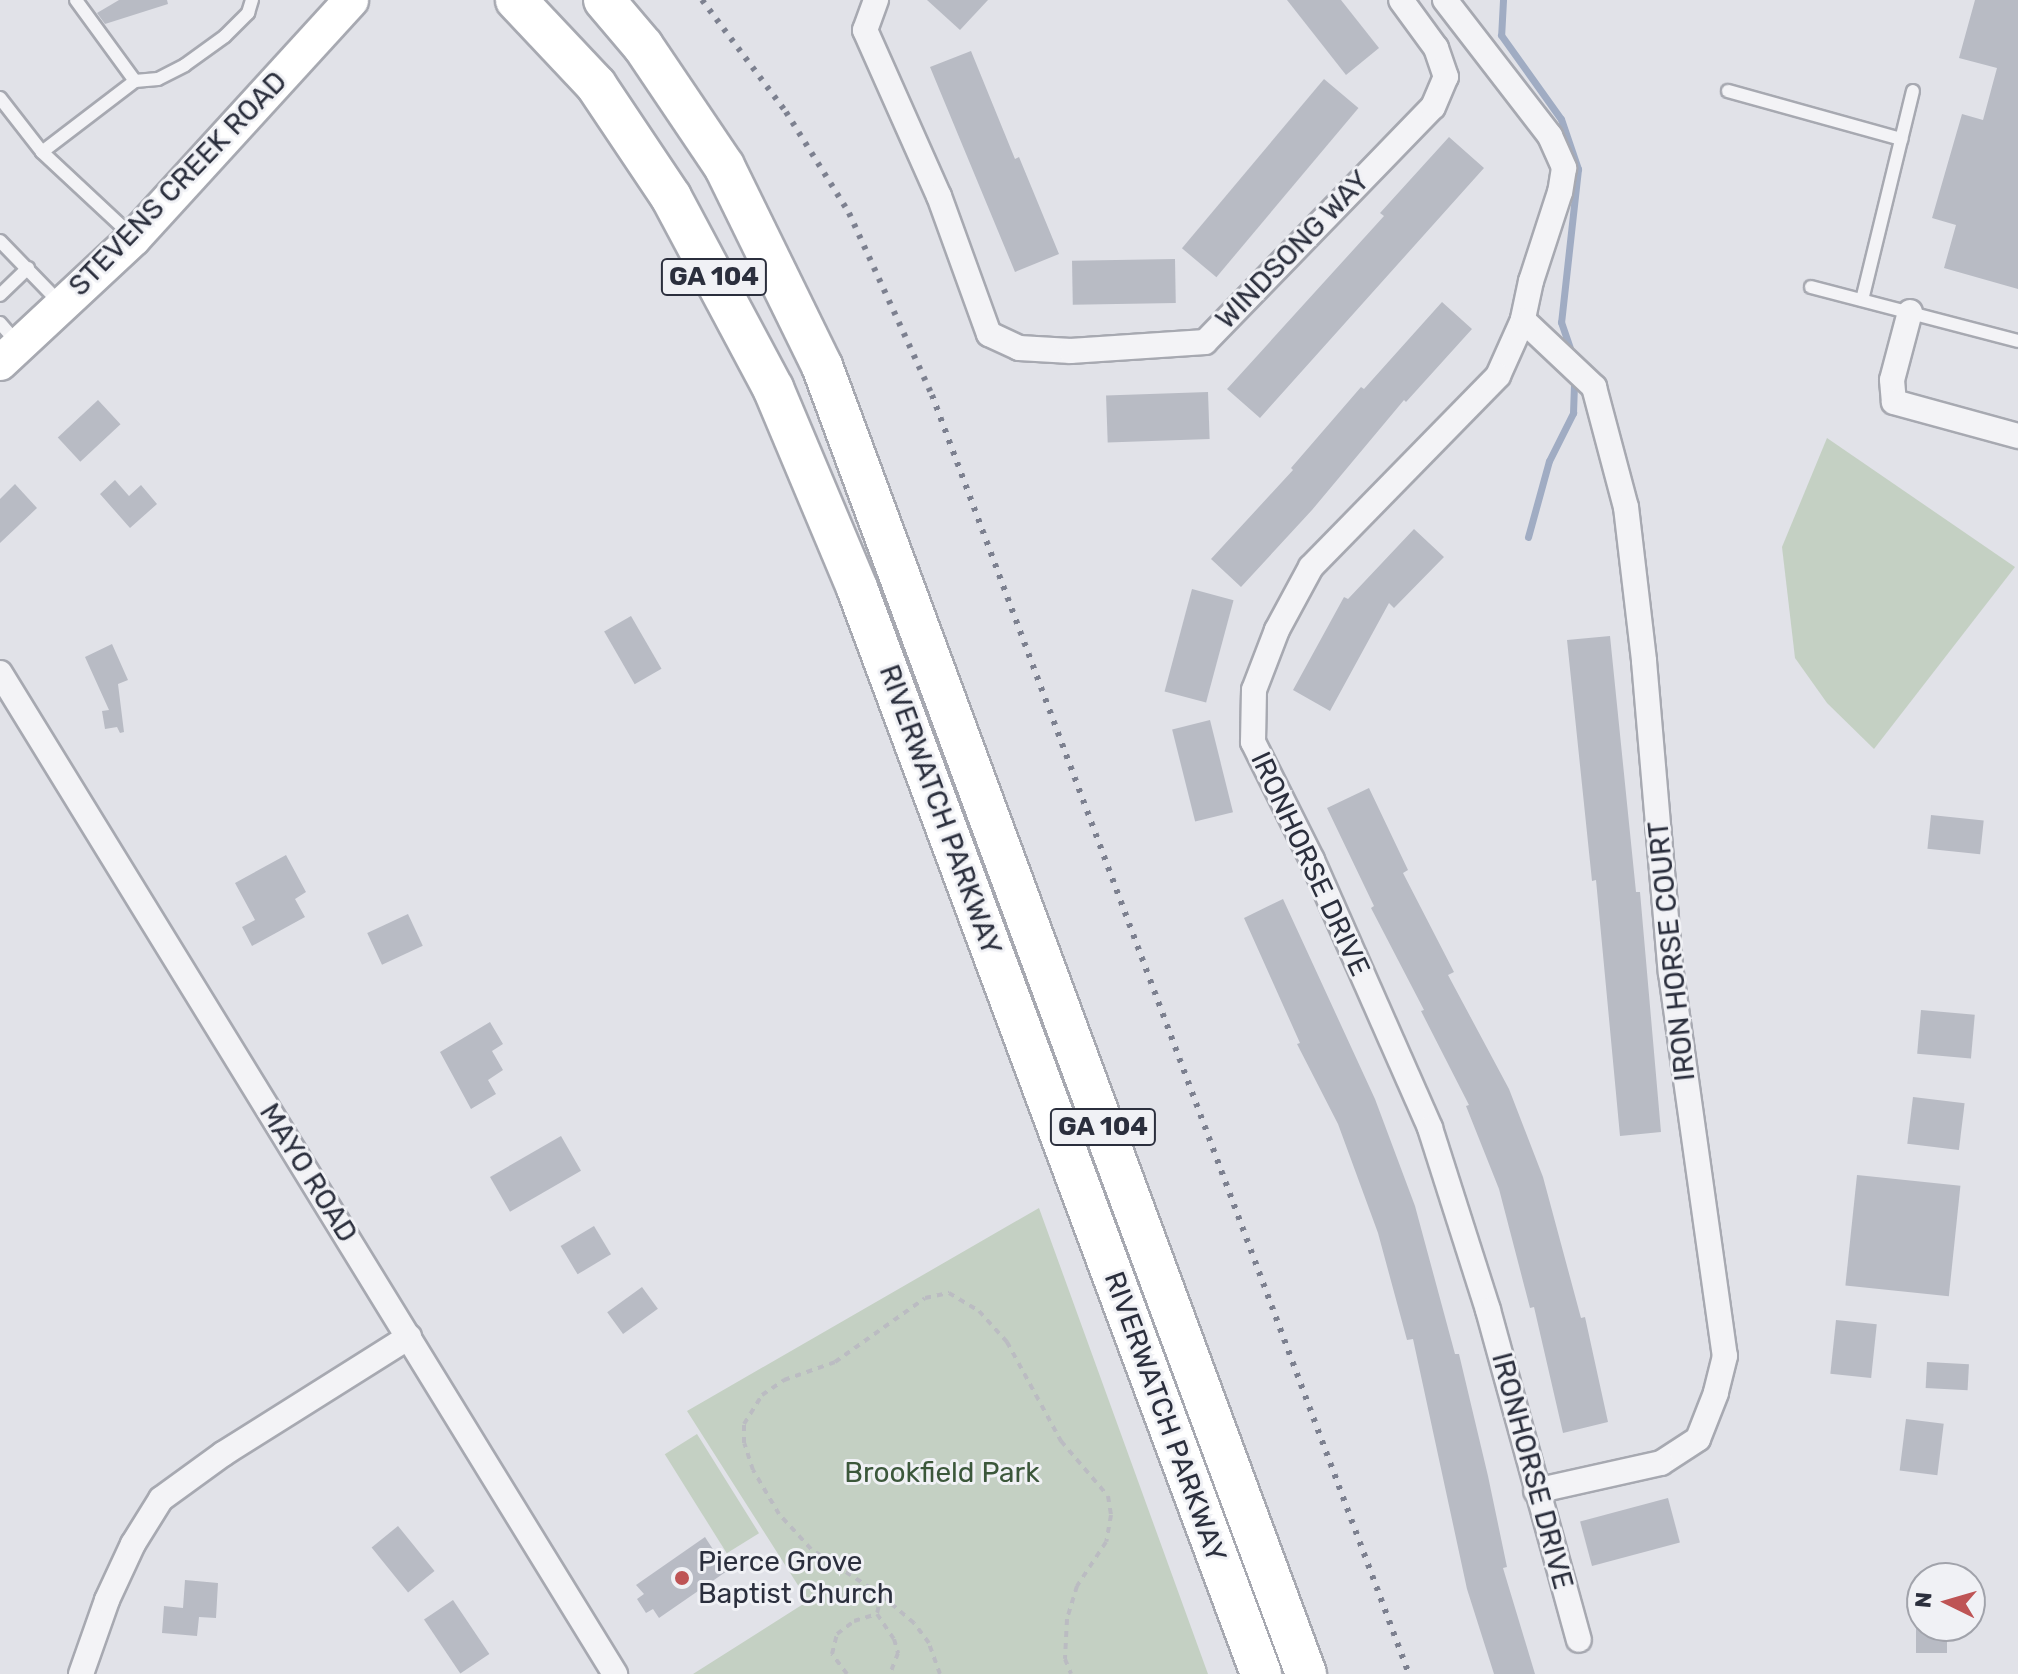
<!DOCTYPE html>
<html>
<head>
<meta charset="utf-8">
<style>
  body { margin:0 }
  #map { position:relative; width:2018px; height:1674px; overflow:hidden; background:#e1e2e8; font-family:Rubik,sans-serif }
  div>[style] { position:absolute }
  [style*='--x'] { left:calc(var(--x)*1px); top:calc(var(--y)*1px); width:calc(var(--w)*1px); rotate:calc(var(--a)*1deg) }
  .green>* { inset:0; background:#c4d0c3; transform-origin:0 0 }
  .stream>* { height:7px; margin:-3.5px; padding:0 3.5px; transform-origin:3.5px; border-radius:3.5px; background:#a0acc3 }
  .building>* { inset:0; background:#b8bbc4; transform-origin:0 0 }
  .path>* { height:4px; margin-top:-2px; transform-origin:0; background:repeating-linear-gradient(90deg,#bbbcc2 0 6px,transparent 0 12px) }
  .roads { filter:drop-shadow(2px 0 #a7a9b1) drop-shadow(-2px 0 #a7a9b1) drop-shadow(0 2px #a7a9b1) drop-shadow(0 -2px #a7a9b1) }
  .lane>* { height:12px; margin:-6px; padding:0 6px; transform-origin:6px; border-radius:6px; background:#f3f3f6 }
  .street>* { height:24px; margin:-12px; padding:0 12px; transform-origin:12px; border-radius:12px; background:#f3f3f6 }
  .secondary>* { height:34px; margin:-17px; padding:0 17px; transform-origin:17px; border-radius:17px; background:#fff }
  .primary>* { height:40px; margin:-20px; padding:0 20px; transform-origin:20px; border-radius:20px; background:#fff }
  .rail>* { height:6px; margin-top:-3px; transform-origin:0; background:repeating-linear-gradient(90deg,#7c808f 0 4px,transparent 0 12px) }
  .dots>* { width:22px; height:22px; translate:-50% -50%; box-sizing:border-box; border:4px solid #f0f1f5; border-radius:50% }
  span { translate:-50% -50%; white-space:nowrap; text-align:center; line-height:1.15; -webkit-text-stroke:6px #f0f1f5; paint-order:stroke }
  .shield-label span { padding:2px 6px; background:#f0f1f5; border:2px solid; border-radius:6px; -webkit-text-stroke-width:0 }
  .shield-label { font-size:26px; color:#2b2f3d; font-weight:700 }
  .street-label { font-size:28px; color:#2b2f3d }
  .park-label { font-size:28px; color:#3b573a }
  .poi-label { font-size:28px; color:#2b2f3d }
  .left { translate:0 -50%; text-align:left }
  .north { position:absolute; left:1906px; top:1562px; width:80px; height:80px; box-sizing:border-box; background:#f0f1f5; border:2px solid #a1a3ab; border-radius:50%; rotate:275deg; font-size:22px; font-weight:700; line-height:32px; text-align:center; color:#2b2f3d }
  .north::after { content:''; display:block; margin:auto; width:28px; height:36px; background:#be5455; clip-path:polygon(50% 0,100% 100%,50% 72%,0 100%) }
</style>
</head>
<body>
<div id="map">
  <div class="green">
    <i style="clip-path:polygon(1827px 438px,2015px 567px,1874px 749px,1827px 703px,1795px 658px,1782px 547px)"></i>
    <i style="clip-path:polygon(1039px 1208px,1208px 1674px,693px 1674px,808px 1601px,687px 1411px)"></i>
    <i style="left:697px;top:1434px;width:117px;height:38px;rotate:58deg"></i>
  </div>
  <div class="stream">
    <i style="--x:1503;--y:0;--w:35;--a:93"></i>
    <i style="--x:1501;--y:35;--w:103;--a:54.5"></i>
    <i style="--x:1561;--y:119;--w:53;--a:71.2"></i>
    <i style="--x:1578;--y:169;--w:154;--a:96.3"></i>
    <i style="--x:1561;--y:322;--w:39;--a:71"></i>
    <i style="--x:1528;--y:537;--w:79;--a:-74.6"></i>
    <i style="--x:1549;--y:461;--w:54;--a:-63.4"></i>
    <i style="--x:1573;--y:413;--w:38;--a:-88"></i>
  </div>
  <div class="building">
    <i style="clip-path:polygon(119px 0,167px 0,168px 4px,105px 24px,97px 13px)"></i>
    <i style="clip-path:polygon(927px 0,988px 0,960px 30px)"></i>
    <i style="clip-path:polygon(1287px 0,1341px 0,1379px 48px,1346px 75px)"></i>
    <i style="clip-path:polygon(1975px 0,2018px 0,2018px 289px,1944px 268px,1956px 225px,1932px 218px,1962px 114px,1983px 120px,1997px 68px,1959px 58px)"></i>
    <i style="clip-path:polygon(971px 51px,1015px 159px,1019px 157px,1059px 254px,1015px 272px,930px 67px)"></i>
    <i style="left:1324px;top:79px;width:45px;height:221px;rotate:40deg"></i>
    <i style="clip-path:polygon(1449px 137px,1484px 168px,1260px 418px,1227px 389px,1384px 216px,1380px 213px)"></i>
    <i style="left:1175px;top:259px;width:44px;height:103px;rotate:89deg"></i>
    <i style="clip-path:polygon(1442px 302px,1472px 329px,1406px 402px,1404px 400px,1312px 510px,1241px 587px,1211px 559px,1293px 470px,1291px 468px,1361px 387px,1364px 389px)"></i>
    <i style="left:1208px;top:392px;width:47px;height:102px;rotate:88deg"></i>
    <i style="left:98px;top:400px;width:33px;height:55px;rotate:47deg"></i>
    <i style="clip-path:polygon(115px 480px,129px 496px,141px 485px,157px 504px,130px 528px,100px 494px)"></i>
    <i style="clip-path:polygon(15px 484px,37px 508px,0 543px,0 499px)"></i>
    <i style="clip-path:polygon(1414px 529px,1444px 557px,1394px 608px,1389px 603px,1330px 711px,1293px 690px,1344px 597px,1348px 599px)"></i>
    <i style="left:1192px;top:589px;width:43px;height:106px;rotate:15deg"></i>
    <i style="left:631px;top:616px;width:61px;height:31px;rotate:60deg"></i>
    <i style="clip-path:polygon(1610px 636px,1636px 892px,1640px 892px,1661px 1132px,1620px 1136px,1596px 880px,1592px 881px,1567px 640px)"></i>
    <i style="clip-path:polygon(112px 644px,128px 680px,118px 684px,124px 732px,120px 733px,117px 727px,105px 729px,102px 711px,109px 710px,85px 657px)"></i>
    <i style="left:1210px;top:720px;width:95px;height:39px;rotate:76deg"></i>
    <i style="clip-path:polygon(1369px 788px,1408px 870px,1403px 873px,1454px 972px,1448px 975px,1509px 1089px,1543px 1177px,1581px 1318px,1585px 1317px,1608px 1422px,1563px 1433px,1534px 1307px,1530px 1308px,1499px 1189px,1466px 1106px,1469px 1105px,1421px 1011px,1424px 1010px,1371px 908px,1374px 906px,1327px 808px)"></i>
    <i style="left:1931px;top:815px;width:53px;height:34px;rotate:6deg"></i>
    <i style="clip-path:polygon(286px 855px,306px 892px,295px 899px,305px 917px,252px 946px,242px 927px,255px 920px,235px 883px)"></i>
    <i style="clip-path:polygon(1283px 899px,1375px 1099px,1415px 1206px,1455px 1354px,1459px 1354px,1488px 1476px,1507px 1567px,1503px 1568px,1535px 1674px,1494px 1674px,1467px 1589px,1413px 1339px,1407px 1340px,1378px 1233px,1338px 1124px,1297px 1044px,1300px 1043px,1244px 918px)"></i>
    <i style="left:408px;top:914px;width:35px;height:45px;rotate:65deg"></i>
    <i style="left:1921px;top:1010px;width:54px;height:44px;rotate:5deg"></i>
    <i style="clip-path:polygon(490px 1022px,503px 1044px,492px 1051px,503px 1070px,488px 1080px,496px 1094px,471px 1109px,440px 1052px)"></i>
    <i style="left:1913px;top:1097px;width:52px;height:47px;rotate:7deg"></i>
    <i style="left:561px;top:1136px;width:40px;height:82px;rotate:60deg"></i>
    <i style="left:1857px;top:1175px;width:104px;height:111px;rotate:6deg"></i>
    <i style="left:594px;top:1226px;width:33px;height:39px;rotate:59deg"></i>
    <i style="left:642px;top:1287px;width:27px;height:43px;rotate:54deg"></i>
    <i style="left:1836px;top:1320px;width:41px;height:54px;rotate:6deg"></i>
    <i style="left:1927px;top:1362px;width:42px;height:26px;rotate:3deg"></i>
    <i style="left:1906px;top:1419px;width:38px;height:52px;rotate:7deg"></i>
    <i style="left:1668px;top:1498px;width:46px;height:91px;rotate:75deg"></i>
    <i style="left:398px;top:1526px;width:58px;height:34px;rotate:51deg"></i>
    <i style="clip-path:polygon(705px 1537px,727px 1571px,659px 1618px,653px 1609px,646px 1613px,637px 1599px,644px 1594px,636px 1585px)"></i>
    <i style="clip-path:polygon(185px 1580px,218px 1583px,216px 1618px,199px 1617px,197px 1636px,162px 1633px,164px 1606px,183px 1608px)"></i>
    <i style="left:453px;top:1600px;width:65px;height:35px;rotate:56deg"></i>
    <i style="left:1916px;top:1626px;width:31px;height:27px"></i>
  </div>
  <div class="path">
    <i style="--x:881;--y:1595;--w:19;--a:102"></i>
    <i style="--x:877;--y:1614;--w:30;--a:56"></i>
    <i style="--x:894;--y:1639;--w:15;--a:74"></i>
    <i style="--x:898;--y:1653;--w:22;--a:111"></i>
    <i style="--x:847;--y:1674;--w:25;--a:-127"></i>
    <i style="--x:832;--y:1654;--w:21;--a:-76"></i>
    <i style="--x:837;--y:1634;--w:21;--a:-37"></i>
    <i style="--x:854;--y:1621;--w:24;--a:-17"></i>
    <i style="--x:940;--y:1674;--w:33;--a:-110"></i>
    <i style="--x:929;--y:1643;--w:25;--a:-127"></i>
    <i style="--x:914;--y:1623;--w:43;--a:-139.7"></i>
    <i style="--x:881;--y:1595;--w:84;--a:-146.7"></i>
    <i style="--x:811;--y:1549;--w:47;--a:-132.4"></i>
    <i style="--x:779;--y:1514;--w:51;--a:-120.6"></i>
    <i style="--x:753;--y:1470;--w:28;--a:-108"></i>
    <i style="--x:744;--y:1443;--w:19;--a:-90"></i>
    <i style="--x:744;--y:1424;--w:34;--a:-58"></i>
    <i style="--x:762;--y:1395;--w:27;--a:-34"></i>
    <i style="--x:784;--y:1380;--w:54;--a:-19.4"></i>
    <i style="--x:835;--y:1362;--w:110;--a:-35.4"></i>
    <i style="--x:925;--y:1298;--w:25;--a:-12"></i>
    <i style="--x:949;--y:1293;--w:35;--a:31"></i>
    <i style="--x:979;--y:1311;--w:42;--a:47.9"></i>
    <i style="--x:1007;--y:1342;--w:113;--a:61.4"></i>
    <i style="--x:1061;--y:1441;--w:72;--a:49.5"></i>
    <i style="--x:1108;--y:1496;--w:19;--a:81"></i>
    <i style="--x:1111;--y:1515;--w:27;--a:100"></i>
    <i style="--x:1106;--y:1542;--w:53;--a:123.4"></i>
    <i style="--x:1077;--y:1586;--w:34;--a:107"></i>
    <i style="--x:1067;--y:1619;--w:40;--a:92.9"></i>
    <i style="--x:1065;--y:1659;--w:16;--a:68"></i>
  </div>
  <div class="roads">
    <div class="lane">
      <i style="--x:135;--y:81;--w:23;--a:-5"></i>
      <i style="--x:158;--y:79;--w:30;--a:-27"></i>
      <i style="--x:185;--y:65;--w:49;--a:-35.9"></i>
      <i style="--x:225;--y:36;--w:33;--a:-45"></i>
      <i style="--x:248;--y:13;--w:14;--a:-73"></i>
      <i style="--x:1728;--y:91;--w:180;--a:15.5"></i>
      <i style="--x:0;--y:98;--w:68;--a:52.1"></i>
      <i style="--x:42;--y:152;--w:123;--a:43"></i>
      <i style="--x:42;--y:152;--w:117;--a:-37.4"></i>
      <i style="--x:135;--y:81;--w:100;--a:-126.1"></i>
      <i style="--x:0;--y:241;--w:86;--a:45.9"></i>
      <i style="--x:1811;--y:287;--w:214;--a:14.6"></i>
      <i style="--x:0;--y:295;--w:39;--a:-44"></i>
      <i style="--x:1862;--y:300;--w:215;--a:-76.3"></i>
      <i style="--x:0;--y:323;--w:29;--a:49"></i>
    </div>
    <div class="street">
      <i style="--x:876;--y:0;--w:32;--a:110"></i>
      <i style="--x:865;--y:30;--w:182;--a:66"></i>
      <i style="--x:939;--y:196;--w:147;--a:70.1"></i>
      <i style="--x:989;--y:334;--w:33;--a:25"></i>
      <i style="--x:1019;--y:348;--w:52;--a:3.3"></i>
      <i style="--x:1071;--y:351;--w:134;--a:-3.8"></i>
      <i style="--x:1205;--y:342;--w:327;--a:-45.9"></i>
      <i style="--x:1433;--y:107;--w:33;--a:-67"></i>
      <i style="--x:1446;--y:77;--w:31;--a:-109"></i>
      <i style="--x:1436;--y:48;--w:59;--a:-126.1"></i>
      <i style="--x:1445;--y:0;--w:172;--a:52.3"></i>
      <i style="--x:1550;--y:136;--w:35;--a:66"></i>
      <i style="--x:1564;--y:168;--w:24;--a:99"></i>
      <i style="--x:1560;--y:192;--w:94;--a:108"></i>
      <i style="--x:1531;--y:281;--w:40;--a:102"></i>
      <i style="--x:1523;--y:320;--w:61;--a:114.1"></i>
      <i style="--x:1498;--y:376;--w:267;--a:134.4"></i>
      <i style="--x:1311;--y:567;--w:72;--a:118.4"></i>
      <i style="--x:1277;--y:630;--w:64;--a:111"></i>
      <i style="--x:1254;--y:690;--w:52;--a:91.1"></i>
      <i style="--x:1253;--y:742;--w:132;--a:63.4"></i>
      <i style="--x:1312;--y:860;--w:293;--a:66.2"></i>
      <i style="--x:1430;--y:1128;--w:191;--a:72.3"></i>
      <i style="--x:1488;--y:1310;--w:342;--a:74.6"></i>
      <i style="--x:1910;--y:312;--w:70;--a:104.8"></i>
      <i style="--x:1892;--y:380;--w:22;--a:85"></i>
      <i style="--x:1894;--y:402;--w:129;--a:15.3"></i>
      <i style="--x:1523;--y:320;--w:98;--a:43.3"></i>
      <i style="--x:1594;--y:387;--w:124;--a:75.1"></i>
      <i style="--x:1626;--y:507;--w:155;--a:83.3"></i>
      <i style="--x:1644;--y:661;--w:313;--a:85.1"></i>
      <i style="--x:1671;--y:973;--w:387;--a:82"></i>
      <i style="--x:1725;--y:1356;--w:38;--a:104"></i>
      <i style="--x:1716;--y:1393;--w:49;--a:111.4"></i>
      <i style="--x:1698;--y:1439;--w:44;--a:147"></i>
      <i style="--x:1661;--y:1463;--w:128;--a:167.4"></i>
      <i style="--x:0;--y:673;--w:1175;--a:58.43"></i>
      <i style="--x:81;--y:1674;--w:78;--a:-70.6"></i>
      <i style="--x:107;--y:1600;--w:62;--a:-65.1"></i>
      <i style="--x:133;--y:1544;--w:53;--a:-58.1"></i>
      <i style="--x:161;--y:1499;--w:77;--a:-36"></i>
      <i style="--x:223;--y:1454;--w:220;--a:-32.2"></i>
    </div>
    <div class="secondary">
      <i style="--x:0;--y:363;--w:183;--a:-43"></i>
      <i style="--x:134;--y:238;--w:322;--a:-47.6"></i>
    </div>
    <div class="primary">
      <i style="--x:516;--y:0;--w:117;--a:46.7"></i>
      <i style="--x:596;--y:85;--w:135;--a:56.2"></i>
      <i style="--x:671;--y:197;--w:217;--a:61.9"></i>
      <i style="--x:773;--y:388;--w:217;--a:67.2"></i>
      <i style="--x:857;--y:588;--w:1159;--a:69.59"></i>
      <i style="--x:604;--y:0;--w:60;--a:49.7"></i>
      <i style="--x:643;--y:46;--w:145;--a:56"></i>
      <i style="--x:724;--y:166;--w:223;--a:63.9"></i>
      <i style="--x:822;--y:366;--w:1395;--a:69.69"></i>
    </div>
  </div>
  <div class="rail">
    <i style="--x:702;--y:0;--w:140;--a:53.1"></i>
    <i style="--x:786;--y:112;--w:119;--a:58"></i>
    <i style="--x:849;--y:213;--w:200;--a:65.5"></i>
    <i style="--x:932;--y:395;--w:1365;--a:69.55"></i>
  </div>
  <div class="dots">
    <i style="left:682px;top:1578px;background:#be5455"></i>
  </div>
  <div class="shield-label">
    <span style="left:714px;top:277px">GA 104</span>
    <span style="left:1103px;top:1127px">GA 104</span>
  </div>
  <div class="street-label">
    <span style="left:178px;top:184px;rotate:-46deg">STEVENS CREEK ROAD</span>
    <span style="left:1293px;top:250px;rotate:-46deg">WINDSONG WAY</span>
    <span style="left:940px;top:810px;rotate:70deg">RIVERWATCH PARKWAY</span>
    <span style="left:1310px;top:864px;rotate:65deg">IRONHORSE DRIVE</span>
    <span style="left:1672px;top:951px;rotate:-96deg">IRON HORSE COURT</span>
    <span style="left:308px;top:1173px;rotate:58deg">MAYO ROAD</span>
    <span style="left:1165px;top:1417px;rotate:70deg">RIVERWATCH PARKWAY</span>
    <span style="left:1532px;top:1471px;rotate:75deg">IRONHORSE DRIVE</span>
  </div>
  <div class="park-label">
    <span style="left:942px;top:1473px">Brookfield Park</span>
  </div>
  <div class="poi-label">
    <span class="left" style="left:698px;top:1578px">Pierce Grove<br>Baptist Church</span>
  </div>
  <div class="north">N</div>
</div>
</body>
</html>
